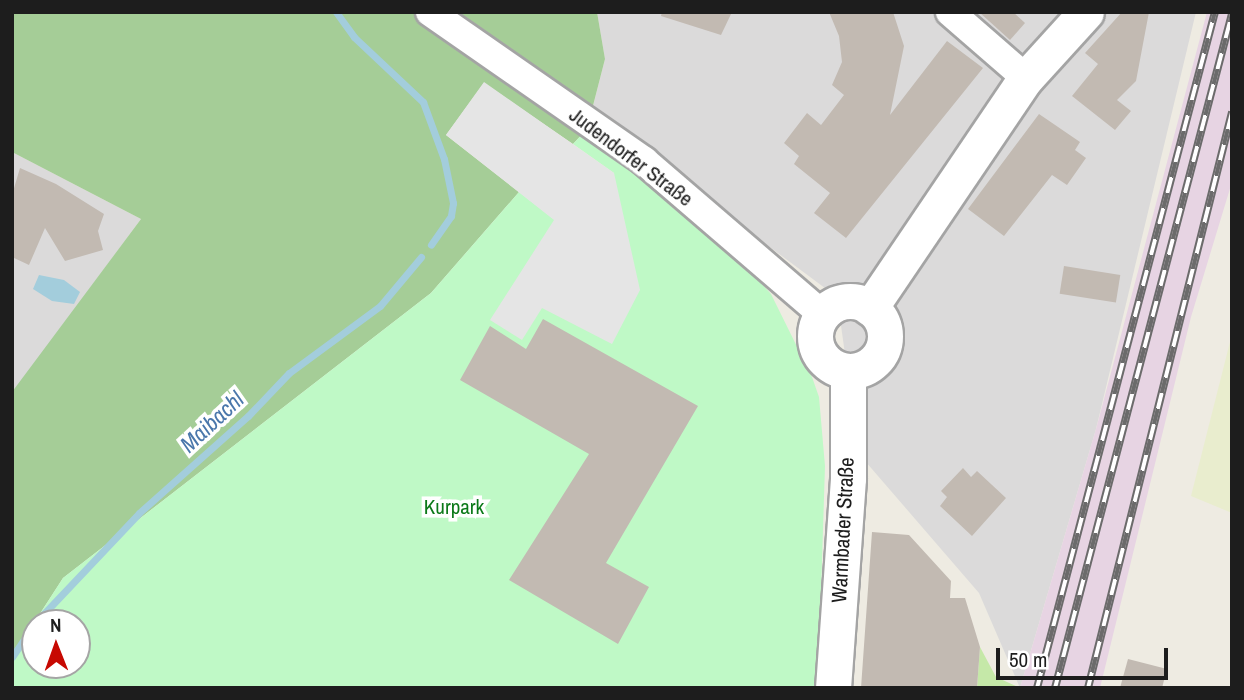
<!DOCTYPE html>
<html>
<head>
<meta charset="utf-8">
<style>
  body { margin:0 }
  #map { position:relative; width:1244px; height:700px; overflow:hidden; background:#eeebe2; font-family:"Archivo Narrow",sans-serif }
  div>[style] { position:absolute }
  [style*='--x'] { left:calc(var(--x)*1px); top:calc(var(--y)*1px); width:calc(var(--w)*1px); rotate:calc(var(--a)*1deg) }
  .residential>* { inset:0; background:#dbdada }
  .industrial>* { inset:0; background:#e7d4e3 }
  .farmland>* { inset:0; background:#e9edce }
  .grass>* { inset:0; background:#c5e8a8 }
  .forest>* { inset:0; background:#a5cd97 }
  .park>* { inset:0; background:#bff9c6 }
  .parking>* { inset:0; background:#e5e5e5 }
  .water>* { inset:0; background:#a3cddc }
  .stream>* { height:7px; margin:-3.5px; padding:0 3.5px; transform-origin:3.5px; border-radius:3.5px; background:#a3cddc }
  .building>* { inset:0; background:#c2bab2; transform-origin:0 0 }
  .roads { filter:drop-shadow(2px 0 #a4a4a4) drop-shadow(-2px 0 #a4a4a4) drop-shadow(0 2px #a4a4a4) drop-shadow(0 -2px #a4a4a4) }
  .minor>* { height:28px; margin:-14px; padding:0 14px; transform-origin:14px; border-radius:14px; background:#fff }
  .tertiary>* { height:35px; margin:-17.5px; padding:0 17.5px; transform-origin:17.5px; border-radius:17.5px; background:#fff }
  .tertiary>.ring { margin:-17.5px; padding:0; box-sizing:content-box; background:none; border:35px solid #fff; border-radius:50% }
  .rail>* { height:8px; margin-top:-4px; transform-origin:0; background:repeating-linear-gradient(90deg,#fff 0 16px,#6b6b6b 0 32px); box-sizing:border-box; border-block:2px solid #6b6b6b }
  span { translate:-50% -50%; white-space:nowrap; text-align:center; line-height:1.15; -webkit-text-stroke:7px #fff; paint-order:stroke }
  .street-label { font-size:21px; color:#1d1d1d }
  .park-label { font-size:21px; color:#0c7919 }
  .water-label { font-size:23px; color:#4a77ab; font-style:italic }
  .frame { position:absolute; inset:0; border:14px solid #1d1d1d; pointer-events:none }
  .north { position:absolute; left:21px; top:609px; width:70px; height:70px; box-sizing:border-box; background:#fff; border:2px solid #a5a5a5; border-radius:50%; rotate:359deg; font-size:19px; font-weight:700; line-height:28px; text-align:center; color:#1d1d1d }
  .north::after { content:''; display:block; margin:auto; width:24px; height:32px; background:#c70902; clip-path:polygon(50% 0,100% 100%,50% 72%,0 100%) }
  .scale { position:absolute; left:996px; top:648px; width:172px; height:32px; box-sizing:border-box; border:4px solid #1d1d1d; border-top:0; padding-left:9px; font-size:21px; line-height:24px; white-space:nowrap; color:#1d1d1d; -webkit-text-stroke:5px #fff; paint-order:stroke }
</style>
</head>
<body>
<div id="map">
  <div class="residential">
    <i style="clip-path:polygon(597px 12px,1196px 12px,1096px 429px,1020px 688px,979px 593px,859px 454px,837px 297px,591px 114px,605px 59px)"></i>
    <i style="clip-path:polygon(12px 152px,141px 219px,13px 393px,12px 392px)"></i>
  </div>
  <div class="industrial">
    <i style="clip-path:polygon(1207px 12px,1232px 12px,1232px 182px,1191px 317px,1100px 688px,1020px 688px,1096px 429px)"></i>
  </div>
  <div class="farmland">
    <i style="clip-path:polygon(1232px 334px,1232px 513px,1191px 496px)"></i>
  </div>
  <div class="grass">
    <i style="clip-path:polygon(980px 647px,996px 677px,1020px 688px,977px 688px)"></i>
  </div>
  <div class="forest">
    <i style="clip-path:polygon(12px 12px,597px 12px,605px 59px,587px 129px,573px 144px,484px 83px,446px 135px,519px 192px,431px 293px,63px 578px,12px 657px,12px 392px,141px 219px,12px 152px)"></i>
  </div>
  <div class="park">
    <i style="clip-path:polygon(evenodd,587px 129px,708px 224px,771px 294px,812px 377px,819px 397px,825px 466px,818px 688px,12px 688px,12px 657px,63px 578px,431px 293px,519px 192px,555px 220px,614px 173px,573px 144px,587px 129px,35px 623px,77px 623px,77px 665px,35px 665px,35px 623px)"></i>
  </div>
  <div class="parking">
    <i style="clip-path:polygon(484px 82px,614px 173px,640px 290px,612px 344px,542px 308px,522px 340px,490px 320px,554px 220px,446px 135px)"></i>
  </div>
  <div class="water">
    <i style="clip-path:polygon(39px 275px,64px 280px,80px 292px,74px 304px,52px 301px,33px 289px)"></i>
  </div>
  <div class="stream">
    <i style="--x:336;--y:12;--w:31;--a:54"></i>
    <i style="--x:354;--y:37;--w:95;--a:43.3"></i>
    <i style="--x:423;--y:102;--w:61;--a:69.8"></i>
    <i style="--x:444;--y:159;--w:45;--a:78.4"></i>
    <i style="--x:453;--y:203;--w:13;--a:99"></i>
    <i style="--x:451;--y:216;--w:35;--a:125"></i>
    <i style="--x:35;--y:623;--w:151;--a:-46.6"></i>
    <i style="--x:139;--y:513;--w:146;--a:-41.7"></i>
    <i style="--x:248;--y:416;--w:59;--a:-46.4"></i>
    <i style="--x:289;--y:373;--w:113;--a:-36.4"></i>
    <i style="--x:380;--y:306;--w:64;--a:-50.1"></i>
    <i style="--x:12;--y:657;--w:41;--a:-55.9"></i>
  </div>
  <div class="building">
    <i style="clip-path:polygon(662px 12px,732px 12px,721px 35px,661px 16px)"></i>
    <i style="clip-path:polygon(829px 12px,893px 12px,904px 46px,890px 115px,947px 41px,983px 68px,846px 238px,814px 213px,830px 193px,794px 164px,799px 156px,784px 143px,807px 113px,821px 125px,844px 95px,832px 85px,842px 62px,839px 36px)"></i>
    <i style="clip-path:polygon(979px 12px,1013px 12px,1025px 23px,1010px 40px)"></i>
    <i style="clip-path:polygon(1122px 12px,1149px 12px,1136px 81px,1117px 100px,1131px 111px,1115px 130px,1072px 96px,1098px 64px,1085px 53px)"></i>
    <i style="clip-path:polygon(1039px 114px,1080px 142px,1075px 150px,1086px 158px,1067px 185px,1052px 175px,1004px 236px,968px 209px)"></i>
    <i style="clip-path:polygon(20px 168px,56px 184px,104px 214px,98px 231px,103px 250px,65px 261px,45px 228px,29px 265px,12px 257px,12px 195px)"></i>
    <i style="left:1064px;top:266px;width:57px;height:28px;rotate:9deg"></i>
    <i style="clip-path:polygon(543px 319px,698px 406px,606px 563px,649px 587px,618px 644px,509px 580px,589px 454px,460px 380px,490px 326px,526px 349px)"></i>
    <i style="clip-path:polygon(963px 468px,971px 477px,977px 471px,1006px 498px,972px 536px,940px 506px,947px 497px,941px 491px)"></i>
    <i style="clip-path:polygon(872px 532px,909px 535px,951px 581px,950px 598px,965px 598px,980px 647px,977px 688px,861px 688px)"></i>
    <i style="clip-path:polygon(1128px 659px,1167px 669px,1162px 688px,1120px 688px)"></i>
  </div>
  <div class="roads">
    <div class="minor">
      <i style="--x:430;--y:12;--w:261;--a:34.8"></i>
      <i style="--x:644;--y:161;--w:235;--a:40.7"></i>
      <i style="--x:950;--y:12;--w:101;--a:41"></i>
    </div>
    <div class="tertiary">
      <i class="ring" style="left:815px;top:301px;width:35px;height:35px"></i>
      <i style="--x:870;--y:308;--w:278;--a:-55.9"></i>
      <i style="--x:1026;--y:78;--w:89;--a:-47.7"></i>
      <i style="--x:833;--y:688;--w:211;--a:-85.9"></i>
      <i style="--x:848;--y:478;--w:107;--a:-90"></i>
    </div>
  </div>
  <div class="rail">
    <i style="--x:1037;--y:688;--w:699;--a:-75.25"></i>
    <i style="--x:1055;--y:688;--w:697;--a:-75.29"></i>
    <i style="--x:1088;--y:688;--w:594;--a:-75.96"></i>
  </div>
  <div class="street-label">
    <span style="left:631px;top:157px;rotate:37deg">Judendorfer Straße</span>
    <span style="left:843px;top:530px;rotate:-87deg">Warmbader Straße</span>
  </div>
  <div class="park-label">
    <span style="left:454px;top:507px">Kurpark</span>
  </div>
  <div class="water-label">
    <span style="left:212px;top:422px;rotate:-43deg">Maibachl</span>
  </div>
  <div class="frame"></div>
  <div class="north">N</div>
  <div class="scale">50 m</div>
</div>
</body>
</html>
